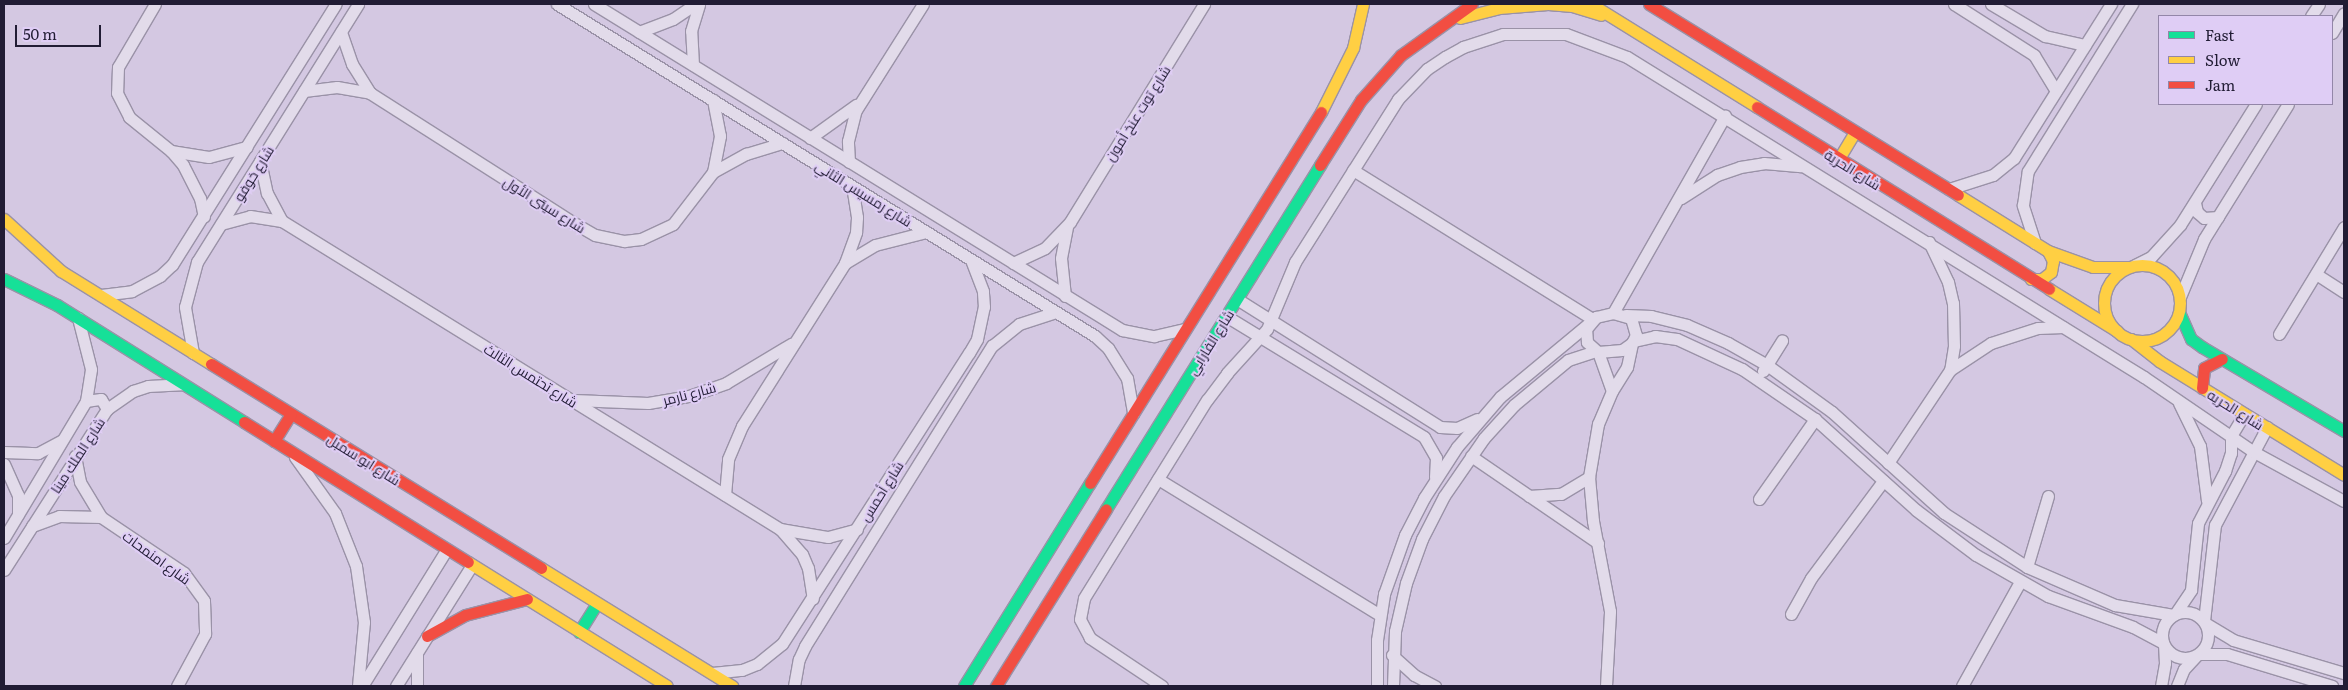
<!DOCTYPE html>
<html>
<head>
<meta charset="utf-8">
<style>
  body { margin:0 }
  #map { position:relative; width:2348px; height:690px; overflow:hidden; background:#d4c8e2; font-family:Literata,Cairo,serif }
  div>[style] { position:absolute }
  [style*='--x'] { left:calc(var(--x)*1px); top:calc(var(--y)*1px); width:calc(var(--w)*1px); rotate:calc(var(--a)*1deg) }
  .roads { filter:drop-shadow(1px 0 #9a92a7) drop-shadow(-1px 0 #9a92a7) drop-shadow(0 1px #9a92a7) drop-shadow(0 -1px #9a92a7) }
  .street>* { height:11px; margin:-5.5px; padding:0 5.5px; transform-origin:5.5px; border-radius:5.5px; background:#e2dbea }
  .street>.ring { margin:-5.5px; padding:0; box-sizing:content-box; background:none; border:11px solid #e2dbea; border-radius:50% }
  .fast>* { height:11px; margin:-5.5px; padding:0 5.5px; transform-origin:5.5px; border-radius:5.5px; background:#16e098 }
  .slow>* { height:11px; margin:-5.5px; padding:0 5.5px; transform-origin:5.5px; border-radius:5.5px; background:#ffcf43 }
  .slow>.ring { margin:-5.5px; padding:0; box-sizing:content-box; background:none; border:11px solid #ffcf43; border-radius:50% }
  .jam>* { height:11px; margin:-5.5px; padding:0 5.5px; transform-origin:5.5px; border-radius:5.5px; background:#f24e42 }
  span { translate:-50% -50%; white-space:nowrap; text-align:center; line-height:1.15; -webkit-text-stroke:4px #dfcdf5; paint-order:stroke }
  .street-label { font-size:14px; color:#211c34 }
  .frame { position:absolute; inset:0; border:5px solid #211c34; pointer-events:none }
  .legend { position:absolute; left:2158px; top:15px; width:175px; height:90px; box-sizing:border-box; background:#dfcdf5; border:1px solid #9386a8; margin:0; padding:6px 9px; list-style:none; font-size:15px; color:#211c34 }
  .legend li { display:flex; align-items:center; gap:10px; height:25px }
  .legend b { width:25px; border:1px solid #9386a8 }
  .scale { position:absolute; left:15px; top:25px; width:86px; height:22px; box-sizing:border-box; border:2px solid #211c34; border-top:0; padding-left:6px; font-size:15px; line-height:18px; white-space:nowrap; color:#211c34; -webkit-text-stroke:4px #dfcdf5; paint-order:stroke }
</style>
</head>
<body>
<div id="map">
  <div class="roads">
    <div class="street">
      <i style="--x:155;--y:4;--w:73;--a:120.4"></i>
      <i style="--x:118;--y:67;--w:26;--a:92"></i>
      <i style="--x:117;--y:93;--w:27;--a:63"></i>
      <i style="--x:129;--y:117;--w:54;--a:39"></i>
      <i style="--x:171;--y:151;--w:18;--a:49"></i>
      <i style="--x:183;--y:165;--w:37;--a:63"></i>
      <i style="--x:200;--y:198;--w:19;--a:78"></i>
      <i style="--x:557;--y:4;--w:632;--a:31.68"></i>
      <i style="--x:1095;--y:336;--w:18;--a:43"></i>
      <i style="--x:1108;--y:348;--w:36;--a:58"></i>
      <i style="--x:1127;--y:378;--w:36;--a:80"></i>
      <i style="--x:594;--y:4;--w:621;--a:31.69"></i>
      <i style="--x:1122;--y:330;--w:33;--a:11"></i>
      <i style="--x:1154;--y:336;--w:32;--a:-13"></i>
      <i style="--x:1954;--y:4;--w:95;--a:32.5"></i>
      <i style="--x:2034;--y:55;--w:42;--a:58.6"></i>
      <i style="--x:1991;--y:4;--w:63;--a:30.7"></i>
      <i style="--x:2045;--y:36;--w:41;--a:12.7"></i>
      <i style="--x:2311;--y:16;--w:14;--a:-56"></i>
      <i style="--x:341;--y:32;--w:34;--a:71"></i>
      <i style="--x:352;--y:64;--w:34;--a:58"></i>
      <i style="--x:639;--y:32;--w:36;--a:-21"></i>
      <i style="--x:673;--y:19;--w:27;--a:-34"></i>
      <i style="--x:2332;--y:33;--w:23;--a:-59"></i>
      <i style="--x:693;--y:65;--w:34;--a:-93"></i>
      <i style="--x:691;--y:31;--w:28;--a:-73"></i>
      <i style="--x:304;--y:91;--w:33;--a:-7"></i>
      <i style="--x:337;--y:87;--w:34;--a:10"></i>
      <i style="--x:370;--y:93;--w:242;--a:32.5"></i>
      <i style="--x:574;--y:223;--w:24;--a:30"></i>
      <i style="--x:595;--y:235;--w:30;--a:12"></i>
      <i style="--x:624;--y:241;--w:17;--a:-7"></i>
      <i style="--x:641;--y:239;--w:35;--a:-25"></i>
      <i style="--x:673;--y:224;--w:66;--a:-52.4"></i>
      <i style="--x:713;--y:172;--w:37;--a:-79"></i>
      <i style="--x:720;--y:136;--w:37;--a:-101"></i>
      <i style="--x:810;--y:138;--w:57;--a:-35.7"></i>
      <i style="--x:171;--y:151;--w:38;--a:9"></i>
      <i style="--x:209;--y:157;--w:39;--a:-15"></i>
      <i style="--x:260;--y:161;--w:33;--a:78"></i>
      <i style="--x:267;--y:193;--w:32;--a:62"></i>
      <i style="--x:849;--y:162;--w:21;--a:-93"></i>
      <i style="--x:848;--y:141;--w:32;--a:-76"></i>
      <i style="--x:856;--y:110;--w:125;--a:-57.7"></i>
      <i style="--x:1353;--y:170;--w:282;--a:31.9"></i>
      <i style="--x:713;--y:172;--w:38;--a:-29"></i>
      <i style="--x:746;--y:154;--w:38;--a:-17"></i>
      <i style="--x:1949;--y:189;--w:46;--a:-17.7"></i>
      <i style="--x:1993;--y:175;--w:27;--a:-39"></i>
      <i style="--x:2014;--y:158;--w:182;--a:-57.8"></i>
      <i style="--x:1681;--y:198;--w:43;--a:-32.6"></i>
      <i style="--x:1717;--y:175;--w:24;--a:-19"></i>
      <i style="--x:1740;--y:167;--w:24;--a:-9"></i>
      <i style="--x:1764;--y:163;--w:37;--a:5"></i>
      <i style="--x:2195;--y:203;--w:9;--a:77"></i>
      <i style="--x:2197;--y:212;--w:9;--a:41"></i>
      <i style="--x:2204;--y:218;--w:14;--a:-4"></i>
      <i style="--x:221;--y:224;--w:30;--a:-15"></i>
      <i style="--x:250;--y:216;--w:32;--a:9"></i>
      <i style="--x:282;--y:221;--w:586;--a:31.74"></i>
      <i style="--x:780;--y:529;--w:33;--a:49"></i>
      <i style="--x:802;--y:554;--w:15;--a:67"></i>
      <i style="--x:808;--y:568;--w:31;--a:81"></i>
      <i style="--x:1929;--y:242;--w:44;--a:64.6"></i>
      <i style="--x:1948;--y:282;--w:22;--a:77"></i>
      <i style="--x:1953;--y:303;--w:43;--a:88.7"></i>
      <i style="--x:1954;--y:346;--w:24;--a:99"></i>
      <i style="--x:2035;--y:243;--w:40;--a:-108"></i>
      <i style="--x:2023;--y:205;--w:34;--a:-82"></i>
      <i style="--x:2028;--y:171;--w:197;--a:-58.1"></i>
      <i style="--x:845;--y:263;--w:35;--a:-31"></i>
      <i style="--x:875;--y:245;--w:53;--a:-14.3"></i>
      <i style="--x:1013;--y:263;--w:35;--a:-25"></i>
      <i style="--x:1045;--y:248;--w:36;--a:-46"></i>
      <i style="--x:1070;--y:222;--w:256;--a:-58.4"></i>
      <i style="--x:2135;--y:265;--w:18;--a:-27"></i>
      <i style="--x:2151;--y:257;--w:43;--a:-47.8"></i>
      <i style="--x:2180;--y:225;--w:143;--a:-57.9"></i>
      <i style="--x:2316;--y:274;--w:33;--a:33"></i>
      <i style="--x:101;--y:295;--w:31;--a:-7"></i>
      <i style="--x:132;--y:291;--w:32;--a:-28"></i>
      <i style="--x:160;--y:276;--w:16;--a:-43"></i>
      <i style="--x:172;--y:265;--w:308;--a:-57.9"></i>
      <i style="--x:1065;--y:296;--w:38;--a:-96"></i>
      <i style="--x:1061;--y:258;--w:31;--a:-79"></i>
      <i style="--x:2180;--y:297;--w:63;--a:-67.5"></i>
      <i style="--x:2204;--y:239;--w:159;--a:-58.1"></i>
      <i style="--x:1237;--y:299;--w:240;--a:32.2"></i>
      <i style="--x:1440;--y:427;--w:17;--a:3"></i>
      <i style="--x:1457;--y:428;--w:22;--a:-24"></i>
      <i style="--x:1613;--y:313;--w:227;--a:-60.4"></i>
      <i style="--x:1613;--y:313;--w:19;--a:16"></i>
      <i style="--x:1631;--y:318;--w:18;--a:74"></i>
      <i style="--x:1636;--y:335;--w:9;--a:117"></i>
      <i style="--x:1632;--y:343;--w:12;--a:145"></i>
      <i style="--x:1622;--y:350;--w:24;--a:175"></i>
      <i style="--x:1598;--y:352;--w:15;--a:-138"></i>
      <i style="--x:1587;--y:342;--w:13;--a:-94"></i>
      <i style="--x:1586;--y:329;--w:16;--a:-50"></i>
      <i style="--x:1596;--y:317;--w:17;--a:-13"></i>
      <i style="--x:1626;--y:315;--w:25;--a:2"></i>
      <i style="--x:1651;--y:316;--w:37;--a:14"></i>
      <i style="--x:1687;--y:325;--w:45;--a:23.7"></i>
      <i style="--x:1728;--y:343;--w:45;--a:29.4"></i>
      <i style="--x:1767;--y:365;--w:80;--a:35.9"></i>
      <i style="--x:1832;--y:412;--w:151;--a:42"></i>
      <i style="--x:1944;--y:513;--w:99;--a:33"></i>
      <i style="--x:2027;--y:567;--w:96;--a:23.4"></i>
      <i style="--x:2115;--y:605;--w:59;--a:9.8"></i>
      <i style="--x:1226;--y:316;--w:232;--a:31.4"></i>
      <i style="--x:1424;--y:437;--w:24;--a:60"></i>
      <i style="--x:1436;--y:458;--w:19;--a:93"></i>
      <i style="--x:2279;--y:334;--w:125;--a:-58.7"></i>
      <i style="--x:1634;--y:341;--w:22;--a:-13"></i>
      <i style="--x:1655;--y:336;--w:22;--a:8"></i>
      <i style="--x:1677;--y:339;--w:72;--a:24.8"></i>
      <i style="--x:1742;--y:369;--w:88;--a:34.4"></i>
      <i style="--x:1815;--y:419;--w:136;--a:42"></i>
      <i style="--x:1916;--y:510;--w:75;--a:36.9"></i>
      <i style="--x:1976;--y:555;--w:83;--a:29.7"></i>
      <i style="--x:2048;--y:596;--w:90;--a:20"></i>
      <i style="--x:2133;--y:627;--w:34;--a:28"></i>
      <i style="--x:1598;--y:352;--w:41;--a:70.3"></i>
      <i style="--x:193;--y:353;--w:47;--a:-99.9"></i>
      <i style="--x:185;--y:307;--w:47;--a:-75.1"></i>
      <i style="--x:197;--y:262;--w:304;--a:-58"></i>
      <i style="--x:1763;--y:371;--w:36;--a:-58"></i>
      <i style="--x:574;--y:400;--w:74;--a:2.3"></i>
      <i style="--x:648;--y:403;--w:42;--a:-9.7"></i>
      <i style="--x:689;--y:396;--w:39;--a:-19"></i>
      <i style="--x:726;--y:383;--w:76;--a:-31"></i>
      <i style="--x:86;--y:401;--w:15;--a:-8"></i>
      <i style="--x:101;--y:399;--w:12;--a:59"></i>
      <i style="--x:2179;--y:403;--w:48;--a:64"></i>
      <i style="--x:2200;--y:446;--w:55;--a:82.7"></i>
      <i style="--x:4;--y:452;--w:34;--a:2"></i>
      <i style="--x:38;--y:453;--w:26;--a:-28"></i>
      <i style="--x:75;--y:456;--w:26;--a:79"></i>
      <i style="--x:80;--y:482;--w:41;--a:59"></i>
      <i style="--x:101;--y:517;--w:100;--a:34"></i>
      <i style="--x:184;--y:573;--w:34;--a:54"></i>
      <i style="--x:204;--y:601;--w:33;--a:88"></i>
      <i style="--x:205;--y:634;--w:59;--a:118.3"></i>
      <i style="--x:1471;--y:456;--w:154;--a:34.4"></i>
      <i style="--x:295;--y:457;--w:69;--a:54.5"></i>
      <i style="--x:335;--y:513;--w:57;--a:68.4"></i>
      <i style="--x:356;--y:566;--w:57;--a:81.9"></i>
      <i style="--x:364;--y:622;--w:64;--a:95.4"></i>
      <i style="--x:1888;--y:463;--w:112;--a:-56.3"></i>
      <i style="--x:1950;--y:370;--w:49;--a:-33.4"></i>
      <i style="--x:1991;--y:343;--w:49;--a:-17.7"></i>
      <i style="--x:2038;--y:328;--w:25;--a:-2"></i>
      <i style="--x:4;--y:464;--w:34;--a:66"></i>
      <i style="--x:18;--y:495;--w:19;--a:90"></i>
      <i style="--x:1158;--y:479;--w:260;--a:31.5"></i>
      <i style="--x:725;--y:495;--w:36;--a:-85"></i>
      <i style="--x:728;--y:459;--w:36;--a:-67"></i>
      <i style="--x:742;--y:426;--w:193;--a:-57.7"></i>
      <i style="--x:845;--y:263;--w:33;--a:-70"></i>
      <i style="--x:856;--y:232;--w:15;--a:-86"></i>
      <i style="--x:857;--y:217;--w:31;--a:-99"></i>
      <i style="--x:1529;--y:496;--w:32;--a:-4"></i>
      <i style="--x:1561;--y:494;--w:33;--a:-31"></i>
      <i style="--x:1759;--y:499;--w:98;--a:-55"></i>
      <i style="--x:32;--y:526;--w:29;--a:-20"></i>
      <i style="--x:59;--y:516;--w:42;--a:1.4"></i>
      <i style="--x:780;--y:529;--w:49;--a:9.5"></i>
      <i style="--x:828;--y:537;--w:30;--a:-15"></i>
      <i style="--x:4;--y:538;--w:160;--a:-59.1"></i>
      <i style="--x:86;--y:401;--w:32;--a:-81"></i>
      <i style="--x:91;--y:369;--w:53;--a:-104.3"></i>
      <i style="--x:2027;--y:567;--w:74;--a:-73.5"></i>
      <i style="--x:4;--y:570;--w:191;--a:-57.4"></i>
      <i style="--x:107;--y:409;--w:32;--a:-35"></i>
      <i style="--x:133;--y:391;--w:16;--a:-18"></i>
      <i style="--x:148;--y:386;--w:34;--a:-3"></i>
      <i class="ring" style="left:2162px;top:612px;width:35px;height:35px"></i>
      <i style="--x:1791;--y:614;--w:41;--a:-60.9"></i>
      <i style="--x:1811;--y:578;--w:121;--a:-53.4"></i>
      <i style="--x:2175;--y:614;--w:29;--a:-56"></i>
      <i style="--x:2191;--y:590;--w:67;--a:-84"></i>
      <i style="--x:2198;--y:523;--w:59;--a:-62.6"></i>
      <i style="--x:2225;--y:471;--w:19;--a:-72"></i>
      <i style="--x:2231;--y:453;--w:17;--a:-90"></i>
      <i style="--x:2231;--y:436;--w:26;--a:-59"></i>
      <i style="--x:2204;--y:621;--w:97;--a:-83.5"></i>
      <i style="--x:2215;--y:525;--w:111;--a:-62"></i>
      <i style="--x:2205;--y:623;--w:33;--a:31"></i>
      <i style="--x:2233;--y:640;--w:116;--a:16.6"></i>
      <i style="--x:417;--y:653;--w:33;--a:90"></i>
      <i style="--x:2199;--y:654;--w:28;--a:0"></i>
      <i style="--x:2227;--y:654;--w:110;--a:16.9"></i>
      <i style="--x:1392;--y:655;--w:30;--a:42"></i>
      <i style="--x:1414;--y:675;--w:24;--a:28"></i>
      <i style="--x:712;--y:673;--w:30;--a:-6"></i>
      <i style="--x:742;--y:670;--w:16;--a:-22"></i>
      <i style="--x:757;--y:664;--w:32;--a:-39"></i>
      <i style="--x:782;--y:644;--w:346;--a:-57.3"></i>
      <i style="--x:969;--y:353;--w:16;--a:-60"></i>
      <i style="--x:977;--y:339;--w:33;--a:-78"></i>
      <i style="--x:984;--y:307;--w:16;--a:-94"></i>
      <i style="--x:983;--y:291;--w:33;--a:-111"></i>
      <i style="--x:362;--y:686;--w:161;--a:-58.2"></i>
      <i style="--x:396;--y:686;--w:143;--a:-57.9"></i>
      <i style="--x:794;--y:686;--w:27;--a:-80"></i>
      <i style="--x:799;--y:659;--w:14;--a:-65"></i>
      <i style="--x:805;--y:646;--w:354;--a:-58.1"></i>
      <i style="--x:992;--y:346;--w:35;--a:-39"></i>
      <i style="--x:1019;--y:324;--w:38;--a:-18"></i>
      <i style="--x:1162;--y:686;--w:87;--a:-146.3"></i>
      <i style="--x:1090;--y:638;--w:21;--a:-118"></i>
      <i style="--x:1080;--y:619;--w:21;--a:-79"></i>
      <i style="--x:1084;--y:598;--w:233;--a:-58.2"></i>
      <i style="--x:1207;--y:400;--w:34;--a:-53"></i>
      <i style="--x:1227;--y:373;--w:59;--a:-47.7"></i>
      <i style="--x:1267;--y:329;--w:73;--a:-67.3"></i>
      <i style="--x:1295;--y:262;--w:193;--a:-57.7"></i>
      <i style="--x:1398;--y:99;--w:42;--a:-46"></i>
      <i style="--x:1427;--y:69;--w:22;--a:-34"></i>
      <i style="--x:1445;--y:57;--w:21;--a:-29"></i>
      <i style="--x:1463;--y:47;--w:42;--a:-18"></i>
      <i style="--x:1503;--y:34;--w:63;--a:0"></i>
      <i style="--x:1566;--y:34;--w:65;--a:20.7"></i>
      <i style="--x:1627;--y:57;--w:608;--a:31.76"></i>
      <i style="--x:2144;--y:377;--w:133;--a:34.3"></i>
      <i style="--x:2254;--y:452;--w:102;--a:28.6"></i>
      <i style="--x:1377;--y:686;--w:46;--a:-90"></i>
      <i style="--x:1377;--y:640;--w:47;--a:-81.3"></i>
      <i style="--x:1384;--y:594;--w:63;--a:-70.4"></i>
      <i style="--x:1405;--y:535;--w:42;--a:-62.8"></i>
      <i style="--x:1424;--y:498;--w:61;--a:-57.1"></i>
      <i style="--x:1457;--y:447;--w:66;--a:-49.3"></i>
      <i style="--x:1500;--y:397;--w:116;--a:-39.7"></i>
      <i style="--x:1393;--y:686;--w:55;--a:-87.9"></i>
      <i style="--x:1395;--y:631;--w:49;--a:-77.1"></i>
      <i style="--x:1406;--y:583;--w:47;--a:-70"></i>
      <i style="--x:1422;--y:539;--w:48;--a:-62.9"></i>
      <i style="--x:1444;--y:496;--w:70;--a:-55.4"></i>
      <i style="--x:1484;--y:438;--w:45;--a:-47.7"></i>
      <i style="--x:1514;--y:405;--w:70;--a:-39.8"></i>
      <i style="--x:1568;--y:360;--w:29;--a:-18"></i>
      <i style="--x:1606;--y:686;--w:75;--a:-86.9"></i>
      <i style="--x:1610;--y:611;--w:92;--a:-100.7"></i>
      <i style="--x:1593;--y:521;--w:44;--a:-95.2"></i>
      <i style="--x:1589;--y:477;--w:54;--a:-80.4"></i>
      <i style="--x:1598;--y:424;--w:36;--a:-67"></i>
      <i style="--x:1612;--y:391;--w:28;--a:-58"></i>
      <i style="--x:1627;--y:367;--w:25;--a:-78"></i>
      <i style="--x:1962;--y:686;--w:119;--a:-60.9"></i>
      <i style="--x:2161;--y:686;--w:23;--a:-80"></i>
      <i style="--x:2165;--y:663;--w:17;--a:-93"></i>
      <i style="--x:2177;--y:686;--w:18;--a:-68"></i>
      <i style="--x:2184;--y:669;--w:18;--a:-47"></i>
    </div>
    <div class="fast">
      <i style="--x:4;--y:279;--w:59;--a:26.1"></i>
      <i style="--x:57;--y:305;--w:221;--a:32"></i>
      <i style="--x:2179;--y:312;--w:30;--a:66"></i>
      <i style="--x:2191;--y:339;--w:14;--a:36"></i>
      <i style="--x:2202;--y:347;--w:165;--a:30.6"></i>
      <i style="--x:1106;--y:509;--w:405;--a:-58.1"></i>
      <i style="--x:579;--y:632;--w:34;--a:-58"></i>
      <i style="--x:964;--y:686;--w:239;--a:-58.2"></i>
    </div>
    <div class="slow">
      <i style="--x:1591;--y:4;--w:195;--a:31.8"></i>
      <i style="--x:1460;--y:18;--w:40;--a:-14.4"></i>
      <i style="--x:1499;--y:8;--w:49;--a:-4.7"></i>
      <i style="--x:1548;--y:4;--w:24;--a:5"></i>
      <i style="--x:1572;--y:6;--w:30;--a:17"></i>
      <i style="--x:1321;--y:112;--w:72;--a:-63.4"></i>
      <i style="--x:1353;--y:48;--w:45;--a:-77.2"></i>
      <i style="--x:1838;--y:160;--w:33;--a:-59"></i>
      <i style="--x:1958;--y:195;--w:106;--a:31.9"></i>
      <i style="--x:2048;--y:251;--w:48;--a:19.6"></i>
      <i style="--x:2093;--y:267;--w:35;--a:0"></i>
      <i style="--x:4;--y:219;--w:77;--a:42.4"></i>
      <i style="--x:61;--y:271;--w:176;--a:31.8"></i>
      <i class="ring" style="left:2104px;top:265px;width:65px;height:65px"></i>
      <i style="--x:2031;--y:279;--w:11;--a:0"></i>
      <i style="--x:2042;--y:279;--w:11;--a:-38"></i>
      <i style="--x:2051;--y:272;--w:11;--a:-80"></i>
      <i style="--x:2053;--y:261;--w:11;--a:-117"></i>
      <i style="--x:2049;--y:289;--w:80;--a:31.7"></i>
      <i style="--x:2131;--y:339;--w:36;--a:38"></i>
      <i style="--x:2159;--y:361;--w:217;--a:31.6"></i>
      <i style="--x:468;--y:562;--w:234;--a:31.9"></i>
      <i style="--x:541;--y:568;--w:225;--a:31.7"></i>
    </div>
    <div class="jam">
      <i style="--x:1649;--y:4;--w:363;--a:31.7"></i>
      <i style="--x:1757;--y:107;--w:344;--a:31.9"></i>
      <i style="--x:1320;--y:165;--w:77;--a:-57.8"></i>
      <i style="--x:1361;--y:100;--w:60;--a:-48.4"></i>
      <i style="--x:1401;--y:55;--w:87;--a:-35.7"></i>
      <i style="--x:211;--y:364;--w:388;--a:31.7"></i>
      <i style="--x:2202;--y:388;--w:20;--a:-84"></i>
      <i style="--x:2204;--y:368;--w:20;--a:-27"></i>
      <i style="--x:244;--y:422;--w:264;--a:32"></i>
      <i style="--x:274;--y:441;--w:32;--a:-58"></i>
      <i style="--x:1090;--y:483;--w:437;--a:-58.1"></i>
      <i style="--x:427;--y:636;--w:43;--a:-28.9"></i>
      <i style="--x:465;--y:615;--w:64;--a:-14.5"></i>
      <i style="--x:996;--y:686;--w:208;--a:-58.1"></i>
    </div>
  </div>
  <div class="street-label">
    <span style="left:1137px;top:113px;rotate:-58deg">شارع توت عنخ أمون</span>
    <span style="left:1853px;top:169px;rotate:32deg">شارع الحرية</span>
    <span style="left:253px;top:173px;rotate:-58deg">شارع خوفو</span>
    <span style="left:864px;top:193px;rotate:32deg">شارع رمسيس الثاني</span>
    <span style="left:545px;top:204px;rotate:32deg">شارع سيتى الأول</span>
    <span style="left:1210px;top:342px;rotate:-58deg">شارع الفارابي</span>
    <span style="left:531px;top:375px;rotate:32deg">شارع تحتمس الثالث</span>
    <span style="left:689px;top:393px;rotate:-15deg">شارع نارمر</span>
    <span style="left:2236px;top:409px;rotate:32deg">شارع الحريه</span>
    <span style="left:77px;top:455px;rotate:-57deg">شارع الملك مينا</span>
    <span style="left:364px;top:459px;rotate:32deg">شارع ابو سمبل</span>
    <span style="left:881px;top:491px;rotate:-58deg">شارع أحمس</span>
    <span style="left:157px;top:557px;rotate:36deg">شارع امنمحات</span>
  </div>
  <div class="frame"></div>
  <ul class="legend">
  <li><b style="height:6px;background:#16e098"></b>Fast</li>
  <li><b style="height:6px;background:#ffcf43"></b>Slow</li>
  <li><b style="height:6px;background:#f24e42"></b>Jam</li>
  </ul>
  <div class="scale">50 m</div>
</div>
</body>
</html>
